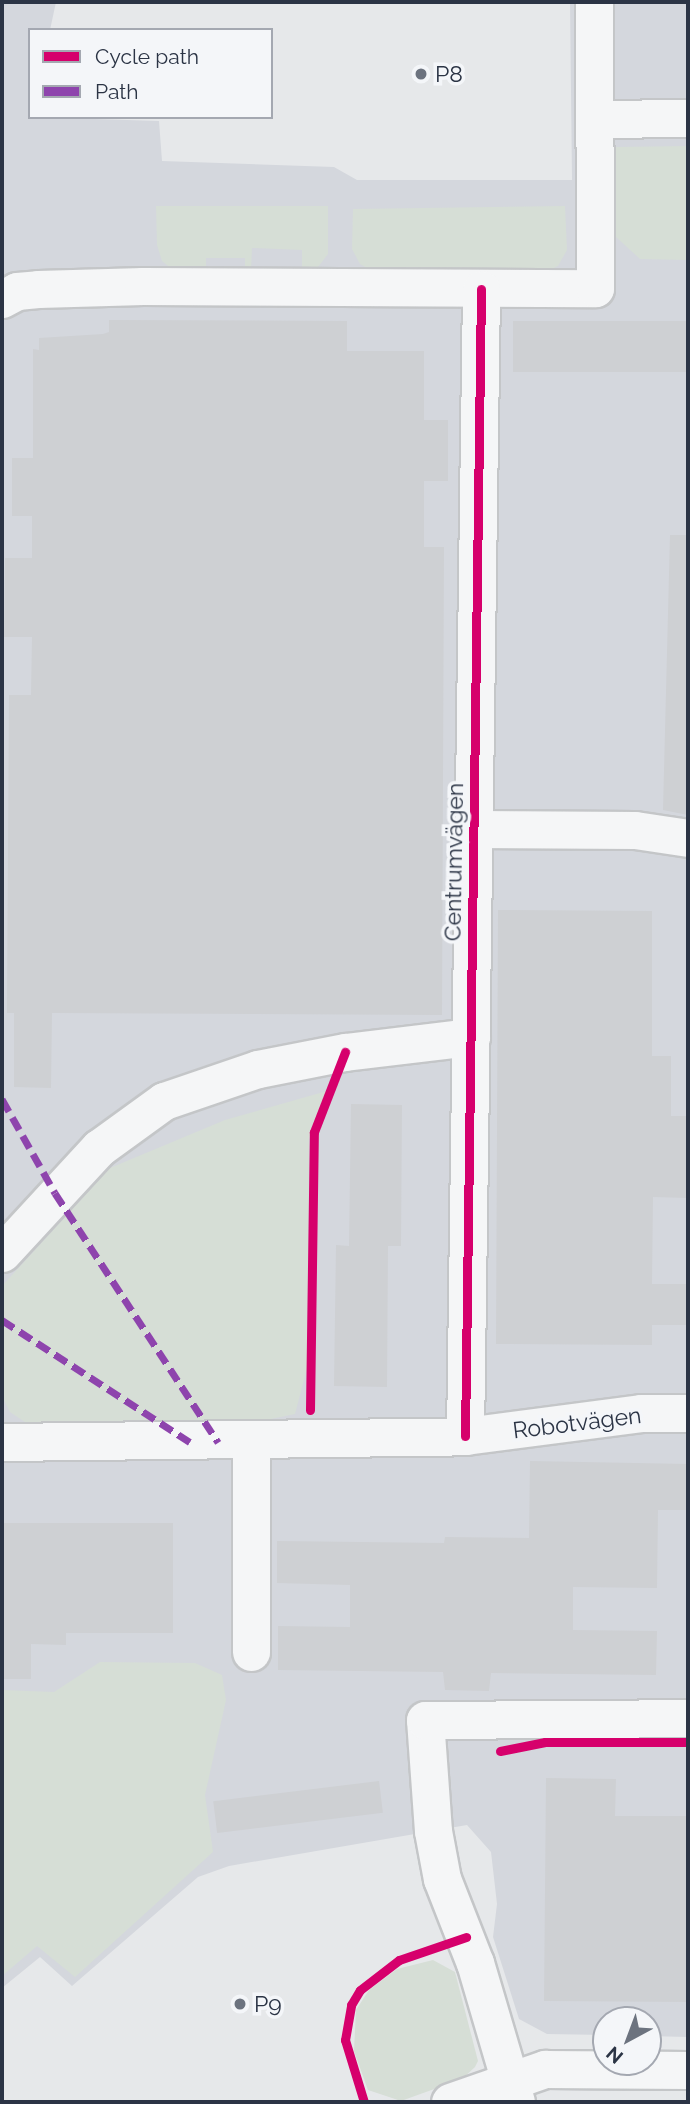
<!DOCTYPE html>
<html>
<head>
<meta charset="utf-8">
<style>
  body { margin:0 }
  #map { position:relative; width:690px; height:2104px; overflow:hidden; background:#e6e8ea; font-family:Raleway,sans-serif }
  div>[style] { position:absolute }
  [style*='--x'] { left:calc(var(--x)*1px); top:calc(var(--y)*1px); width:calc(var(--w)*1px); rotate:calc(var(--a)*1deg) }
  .built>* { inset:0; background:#d4d7dd }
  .green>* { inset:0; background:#d6ded6 }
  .building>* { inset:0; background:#ced0d3; transform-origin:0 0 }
  .roads { filter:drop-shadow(2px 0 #c4c6c8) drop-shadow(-2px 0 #c4c6c8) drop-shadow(0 2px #c4c6c8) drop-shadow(0 -2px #c4c6c8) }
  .minor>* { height:37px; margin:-18.5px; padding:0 18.5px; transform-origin:18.5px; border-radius:18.5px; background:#f5f6f7 }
  .quiet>* { height:7px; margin-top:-3.5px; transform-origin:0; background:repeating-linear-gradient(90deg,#8e44ad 0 14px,transparent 0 21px) }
  .cycleway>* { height:9px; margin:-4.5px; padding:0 4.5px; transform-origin:4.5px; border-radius:4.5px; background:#d6006c }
  .dots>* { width:19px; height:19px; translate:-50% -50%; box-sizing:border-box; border:4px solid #f4f6f9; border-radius:50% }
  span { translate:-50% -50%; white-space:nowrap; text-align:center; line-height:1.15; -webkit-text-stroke:7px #f4f6f9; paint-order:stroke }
  .poi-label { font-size:23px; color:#2b3445 }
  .left { translate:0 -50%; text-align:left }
  .street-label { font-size:23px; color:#2b3445 }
  .frame { position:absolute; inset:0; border:4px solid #2b3445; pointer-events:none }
  .legend { position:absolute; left:28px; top:28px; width:245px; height:91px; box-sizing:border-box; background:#f4f6f9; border:2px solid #a4a8b1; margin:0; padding:9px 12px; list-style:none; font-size:21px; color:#2b3445 }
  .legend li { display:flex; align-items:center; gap:14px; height:35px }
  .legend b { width:35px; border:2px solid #a4a8b1 }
  .north { position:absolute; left:592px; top:2006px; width:70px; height:70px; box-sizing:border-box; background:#f4f6f9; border:2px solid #a4a8b1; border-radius:50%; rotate:221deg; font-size:19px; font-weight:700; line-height:28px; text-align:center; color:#2b3445 }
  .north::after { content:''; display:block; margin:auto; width:24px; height:32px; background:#6c737f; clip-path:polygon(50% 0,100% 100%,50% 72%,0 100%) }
</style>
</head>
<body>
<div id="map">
  <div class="built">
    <i style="clip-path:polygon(2px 2px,56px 2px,50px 30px,30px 30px,30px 117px,159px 121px,162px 161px,334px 167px,357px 180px,572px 180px,570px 2px,688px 2px,688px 2037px,648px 2036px,648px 2020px,606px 2020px,606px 2035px,547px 2034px,519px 2019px,493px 1937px,497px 1904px,491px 1852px,467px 1825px,229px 1866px,198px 1877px,72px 1986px,40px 1957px,2px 1988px)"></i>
  </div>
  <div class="green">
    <i style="clip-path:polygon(688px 146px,688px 260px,640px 259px,615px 236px,616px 147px)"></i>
    <i style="clip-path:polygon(156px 206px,328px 206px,328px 254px,318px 267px,302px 272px,302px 250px,252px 248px,251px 270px,245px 271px,245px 258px,206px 258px,206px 271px,173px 270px,162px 261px,157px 245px)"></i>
    <i style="clip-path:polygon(565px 206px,567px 250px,558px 266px,546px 272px,372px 271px,360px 264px,352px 249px,353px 209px)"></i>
    <i style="clip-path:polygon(327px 1091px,309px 1139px,307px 1368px,295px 1414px,261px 1421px,34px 1428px,10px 1412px,2px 1396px,2px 1286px,110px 1168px,225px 1120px)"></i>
    <i style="clip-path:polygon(100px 1662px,195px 1663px,222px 1675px,226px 1700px,205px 1795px,213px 1852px,75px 1977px,37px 1946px,2px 1976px,2px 1690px,54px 1692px)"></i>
    <i style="clip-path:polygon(433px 1960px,455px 1972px,478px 2061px,475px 2067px,462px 2079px,401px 2101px,368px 2090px,354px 2051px,356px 2010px,369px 1990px,397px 1969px)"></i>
  </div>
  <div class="building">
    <i style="clip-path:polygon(109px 320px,347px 321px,347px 351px,424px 351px,424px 420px,448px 420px,448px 481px,424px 481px,424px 547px,444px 547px,442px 1015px,52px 1013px,51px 1088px,14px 1087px,14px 1013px,7px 1013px,9px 695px,31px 695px,32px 637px,4px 637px,5px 558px,32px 558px,32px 516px,12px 516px,12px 458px,33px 458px,33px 349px,39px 350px,39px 338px,103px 334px,109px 332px)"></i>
    <i style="left:513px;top:321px;width:175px;height:51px"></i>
    <i style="clip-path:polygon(670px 535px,688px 535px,688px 815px,663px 810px)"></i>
    <i style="clip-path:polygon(498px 910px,652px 911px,652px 1056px,671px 1056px,671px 1116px,688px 1116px,688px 1198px,653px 1197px,652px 1284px,688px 1284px,688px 1325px,652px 1325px,652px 1345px,496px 1344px)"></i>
    <i style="clip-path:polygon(351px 1104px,402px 1105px,401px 1246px,388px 1246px,387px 1387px,334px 1386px,336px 1245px,349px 1246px)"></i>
    <i style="clip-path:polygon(530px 1461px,688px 1464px,688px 1510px,658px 1510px,657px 1588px,573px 1587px,573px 1630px,657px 1631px,656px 1675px,491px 1673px,489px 1691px,445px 1690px,443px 1672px,278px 1670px,278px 1626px,350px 1627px,350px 1585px,277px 1583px,277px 1541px,444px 1543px,445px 1537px,529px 1538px)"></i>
    <i style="clip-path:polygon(2px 1523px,173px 1523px,173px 1633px,66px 1633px,66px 1645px,31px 1644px,31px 1679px,2px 1679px)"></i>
    <i style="clip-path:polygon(546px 1778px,616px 1779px,615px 1816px,688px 1816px,688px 2002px,544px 2001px)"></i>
    <i style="left:379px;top:1781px;width:32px;height:167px;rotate:83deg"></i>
  </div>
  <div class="roads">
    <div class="minor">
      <i style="--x:594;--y:119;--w:94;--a:-0.6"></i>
      <i style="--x:2;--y:299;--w:17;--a:-28"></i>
      <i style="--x:17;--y:291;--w:21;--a:-5"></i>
      <i style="--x:38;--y:289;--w:105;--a:-1.6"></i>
      <i style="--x:143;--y:286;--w:452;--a:0.3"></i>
      <i style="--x:595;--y:288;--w:286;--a:-90.2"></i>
      <i style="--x:474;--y:829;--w:161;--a:0.4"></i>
      <i style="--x:635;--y:830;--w:54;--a:8.6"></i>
      <i style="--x:2;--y:1253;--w:143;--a:-47.3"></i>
      <i style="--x:99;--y:1148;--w:80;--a:-35.9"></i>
      <i style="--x:164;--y:1101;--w:99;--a:-18.8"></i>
      <i style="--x:258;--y:1069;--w:89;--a:-11.1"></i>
      <i style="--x:345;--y:1052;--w:127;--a:-6.8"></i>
      <i style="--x:465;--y:1436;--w:1147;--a:-89.2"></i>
      <i style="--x:2;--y:1442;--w:463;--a:-0.7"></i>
      <i style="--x:465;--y:1436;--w:177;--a:-7.4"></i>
      <i style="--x:641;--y:1413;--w:47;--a:0"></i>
      <i style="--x:251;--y:1442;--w:210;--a:90"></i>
      <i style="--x:450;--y:2102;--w:101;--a:-19.2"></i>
      <i style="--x:545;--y:2069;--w:143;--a:0.4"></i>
      <i style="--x:516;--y:2102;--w:145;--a:-106.4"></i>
      <i style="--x:475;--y:1963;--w:90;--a:-111.4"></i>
      <i style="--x:442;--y:1879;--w:49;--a:-100.6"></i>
      <i style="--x:433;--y:1831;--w:111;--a:-94.1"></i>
      <i style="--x:425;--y:1720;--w:263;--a:-0.4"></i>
    </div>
  </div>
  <div class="quiet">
    <i style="--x:2;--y:1099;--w:108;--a:60.6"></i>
    <i style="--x:55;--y:1193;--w:298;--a:56.8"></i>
    <i style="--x:2;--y:1320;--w:224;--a:33"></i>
  </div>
  <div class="cycleway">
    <i style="--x:310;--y:1410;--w:278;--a:-89.2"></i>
    <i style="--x:314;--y:1132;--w:86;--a:-68.8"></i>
    <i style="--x:465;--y:1436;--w:1147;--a:-89.2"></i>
    <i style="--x:500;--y:1751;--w:46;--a:-11.3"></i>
    <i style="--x:545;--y:1742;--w:143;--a:0"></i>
    <i style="--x:364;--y:2102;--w:65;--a:-107"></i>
    <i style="--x:345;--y:2040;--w:36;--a:-80"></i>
    <i style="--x:351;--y:2005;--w:17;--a:-59"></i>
    <i style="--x:360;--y:1990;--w:49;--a:-37.6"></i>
    <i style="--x:399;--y:1960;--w:71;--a:-18.9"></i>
  </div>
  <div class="dots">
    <i style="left:421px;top:74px;background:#6c737f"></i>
    <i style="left:240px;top:2004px;background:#6c737f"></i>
  </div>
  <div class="poi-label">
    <span class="left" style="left:435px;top:74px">P8</span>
    <span class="left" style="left:254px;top:2004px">P9</span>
  </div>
  <div class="street-label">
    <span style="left:454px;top:862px;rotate:-89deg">Centrumvägen</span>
    <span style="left:577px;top:1423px;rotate:-7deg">Robotvägen</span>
  </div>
  <div class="frame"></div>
  <ul class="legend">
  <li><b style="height:9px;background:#d6006c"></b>Cycle path</li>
  <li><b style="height:9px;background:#8e44ad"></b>Path</li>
  </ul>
  <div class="north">N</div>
</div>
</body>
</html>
